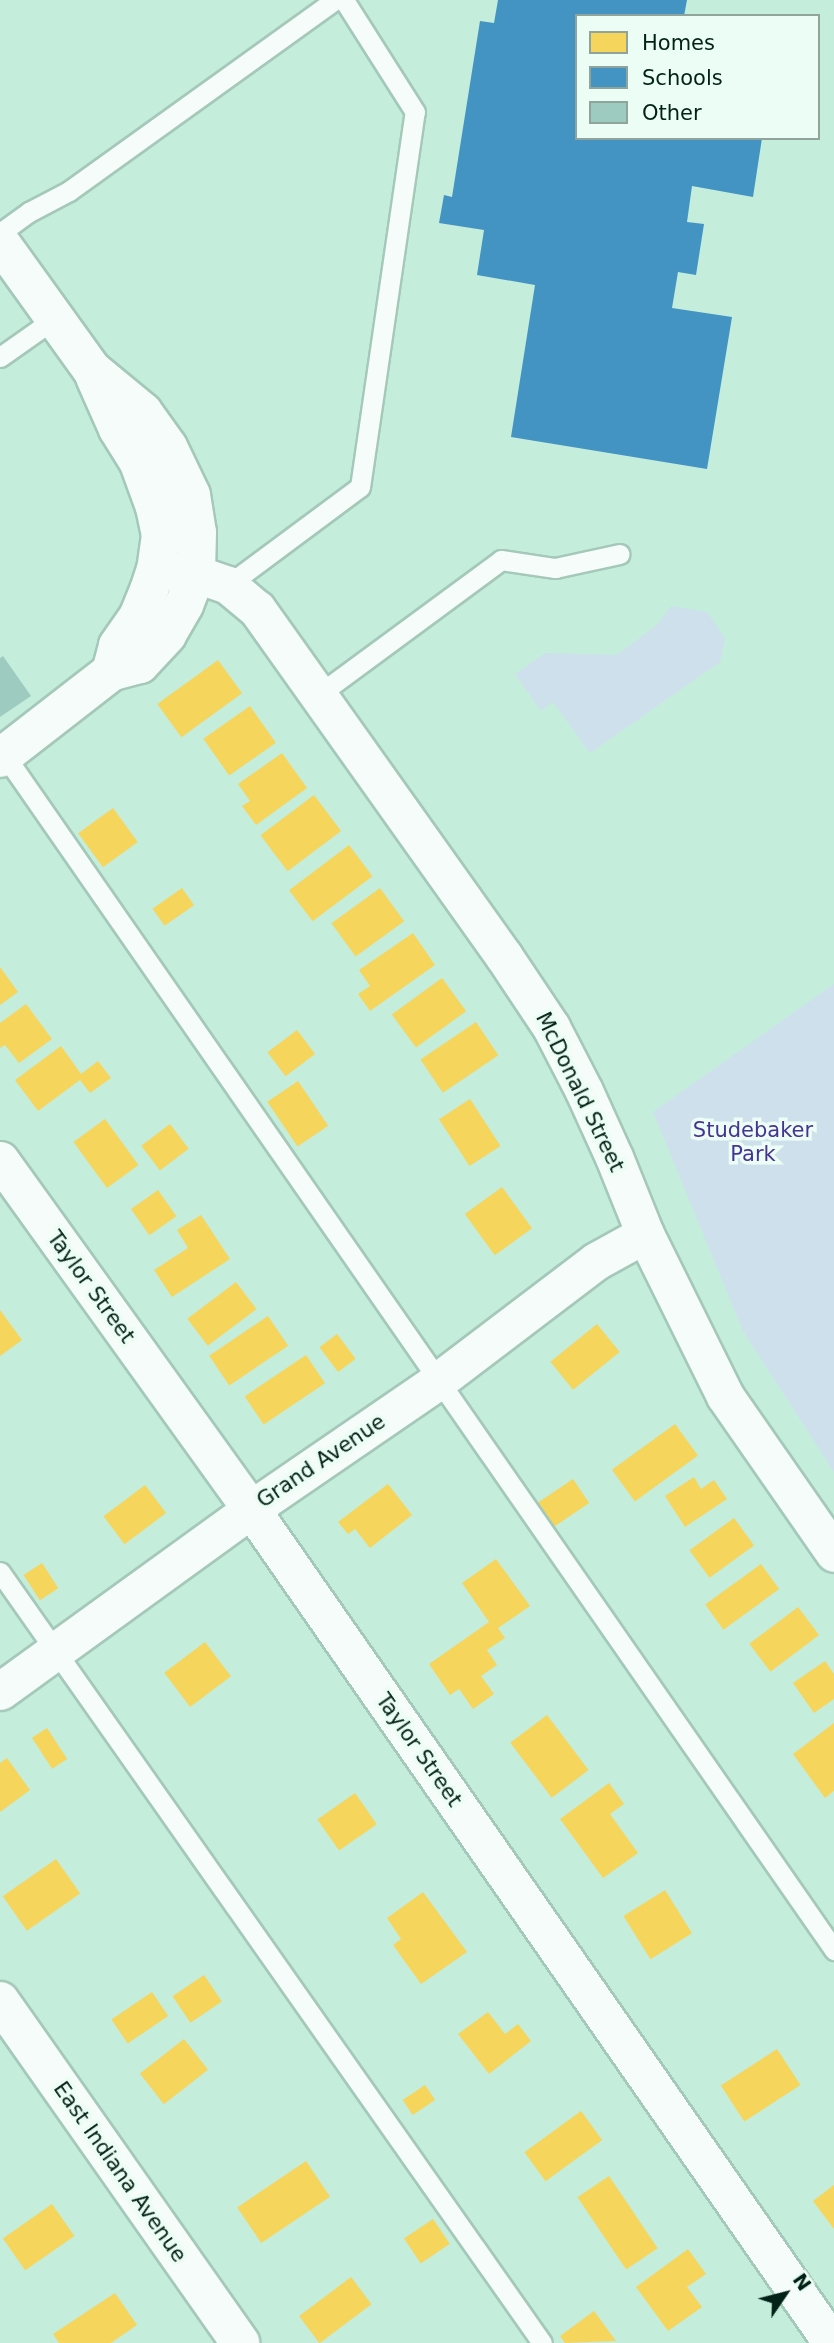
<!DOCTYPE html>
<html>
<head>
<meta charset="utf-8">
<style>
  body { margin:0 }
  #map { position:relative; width:834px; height:2343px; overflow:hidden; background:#c4eddb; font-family:"DejaVu Sans",sans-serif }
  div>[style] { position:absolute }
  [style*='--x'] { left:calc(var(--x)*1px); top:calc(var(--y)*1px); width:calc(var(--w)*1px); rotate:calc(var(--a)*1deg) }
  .green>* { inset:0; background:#cee0ec }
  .homes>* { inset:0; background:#f6d55c; transform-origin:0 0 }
  .schools>* { inset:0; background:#4393c3 }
  .building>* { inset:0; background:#9ecbc0 }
  .roads { filter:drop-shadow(2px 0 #a4c8b9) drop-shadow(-2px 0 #a4c8b9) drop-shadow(0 2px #a4c8b9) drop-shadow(0 -2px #a4c8b9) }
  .service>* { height:19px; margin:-9.5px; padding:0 9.5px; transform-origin:9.5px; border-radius:9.5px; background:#f6fcfa }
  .minor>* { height:37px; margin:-18.5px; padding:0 18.5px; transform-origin:18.5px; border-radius:18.5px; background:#f6fcfa }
  .tertiary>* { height:38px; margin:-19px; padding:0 19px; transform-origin:19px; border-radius:19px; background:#f6fcfa }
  span { translate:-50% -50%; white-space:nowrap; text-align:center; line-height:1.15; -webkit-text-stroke:7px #ecfdf5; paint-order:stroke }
  .street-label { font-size:21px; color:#032217 }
  .park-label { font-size:21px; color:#463494 }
  .legend { position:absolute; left:575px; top:14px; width:245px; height:126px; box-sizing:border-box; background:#ecfdf5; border:2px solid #8fa59c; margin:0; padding:9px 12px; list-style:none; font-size:21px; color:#032217 }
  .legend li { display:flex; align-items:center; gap:14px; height:35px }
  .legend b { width:35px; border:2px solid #8fa59c }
  .north { position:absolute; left:750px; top:2259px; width:70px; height:70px; -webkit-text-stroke:5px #ecfdf5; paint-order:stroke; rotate:55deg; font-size:19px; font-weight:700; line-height:28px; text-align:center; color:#032217 }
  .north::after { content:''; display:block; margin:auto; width:24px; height:32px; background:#032217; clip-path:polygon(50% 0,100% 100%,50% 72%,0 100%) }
</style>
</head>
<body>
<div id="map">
  <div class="green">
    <div style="clip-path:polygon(671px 606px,707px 612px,725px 638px,720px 662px,590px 753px,553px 702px,541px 711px,515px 674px,545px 653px,617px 655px,658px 624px)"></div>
    <div style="clip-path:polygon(834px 984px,834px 1472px,743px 1331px,653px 1112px)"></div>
  </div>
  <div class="homes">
    <div style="left:218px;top:660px;width:41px;height:75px;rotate:54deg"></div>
    <div style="left:250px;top:706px;width:45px;height:57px;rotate:55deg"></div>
    <div style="clip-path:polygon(282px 753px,307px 788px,256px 825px,242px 806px,250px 801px,238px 784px)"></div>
    <div style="left:314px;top:795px;width:45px;height:67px;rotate:53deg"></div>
    <div style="left:113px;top:808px;width:42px;height:43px;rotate:54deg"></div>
    <div style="left:349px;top:845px;width:39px;height:75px;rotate:53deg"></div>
    <div style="left:182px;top:888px;width:21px;height:36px;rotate:55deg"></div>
    <div style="left:380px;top:888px;width:41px;height:60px;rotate:54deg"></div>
    <div style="clip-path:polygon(413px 933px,435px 965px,370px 1011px,358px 994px,370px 986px,359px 970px)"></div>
    <div style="clip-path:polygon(0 967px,18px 992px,0 1005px)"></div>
    <div style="left:442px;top:978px;width:41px;height:62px;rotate:54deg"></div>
    <div style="clip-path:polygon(26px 1004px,52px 1039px,19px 1063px,5px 1045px,0 1048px,0 1023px)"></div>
    <div style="left:476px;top:1022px;width:40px;height:67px;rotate:56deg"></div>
    <div style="left:297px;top:1030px;width:30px;height:37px;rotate:53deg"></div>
    <div style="clip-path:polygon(61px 1046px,81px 1074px,98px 1061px,111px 1078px,90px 1093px,80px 1080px,38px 1111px,15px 1080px)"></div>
    <div style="left:298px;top:1081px;width:54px;height:37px;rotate:56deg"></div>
    <div style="left:470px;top:1099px;width:56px;height:37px;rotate:57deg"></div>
    <div style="left:105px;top:1119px;width:57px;height:39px;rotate:54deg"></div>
    <div style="left:170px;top:1124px;width:31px;height:36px;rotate:53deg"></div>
    <div style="left:502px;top:1187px;width:51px;height:46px;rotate:54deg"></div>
    <div style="left:158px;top:1190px;width:32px;height:33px;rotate:55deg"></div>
    <div style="clip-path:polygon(201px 1215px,230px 1259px,172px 1297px,154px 1270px,188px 1248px,177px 1230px)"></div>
    <div style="left:236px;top:1282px;width:34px;height:61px;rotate:53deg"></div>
    <div style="clip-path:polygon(0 1310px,22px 1340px,0 1356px)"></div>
    <div style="left:268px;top:1316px;width:36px;height:71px;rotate:56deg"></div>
    <div style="left:597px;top:1324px;width:36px;height:60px;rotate:51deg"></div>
    <div style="left:337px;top:1334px;width:31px;height:22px;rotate:53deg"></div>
    <div style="left:306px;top:1355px;width:34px;height:74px;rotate:56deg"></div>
    <div style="left:675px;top:1424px;width:39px;height:78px;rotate:54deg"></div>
    <div style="clip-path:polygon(694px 1477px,701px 1489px,714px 1480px,727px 1499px,685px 1527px,665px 1496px)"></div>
    <div style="left:573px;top:1479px;width:29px;height:43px;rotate:56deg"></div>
    <div style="clip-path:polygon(388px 1484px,412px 1515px,370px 1548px,355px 1529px,348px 1534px,338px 1522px)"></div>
    <div style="left:145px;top:1485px;width:35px;height:52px;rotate:53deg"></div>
    <div style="left:734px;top:1518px;width:34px;height:55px;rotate:54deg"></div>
    <div style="clip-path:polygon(496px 1559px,530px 1606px,498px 1628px,505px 1638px,487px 1650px,497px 1665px,481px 1676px,494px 1694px,473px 1709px,459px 1689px,450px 1695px,429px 1664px,489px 1622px,462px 1583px)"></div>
    <div style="left:42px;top:1563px;width:30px;height:22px;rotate:57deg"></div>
    <div style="left:761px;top:1564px;width:31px;height:69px;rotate:54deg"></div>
    <div style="left:798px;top:1607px;width:35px;height:61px;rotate:53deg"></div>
    <div style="left:205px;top:1642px;width:43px;height:51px;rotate:53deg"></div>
    <div style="clip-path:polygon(825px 1661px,834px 1674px,834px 1699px,814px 1713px,793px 1683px)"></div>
    <div style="left:547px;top:1715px;width:69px;height:46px;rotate:53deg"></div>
    <div style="clip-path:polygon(834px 1723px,834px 1791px,825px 1798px,793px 1754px)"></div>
    <div style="left:47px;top:1728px;width:37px;height:18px;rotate:57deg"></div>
    <div style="clip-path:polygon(7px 1758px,30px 1790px,0 1812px,0 1763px)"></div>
    <div style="clip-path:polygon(609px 1783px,624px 1804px,610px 1814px,638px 1853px,603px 1878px,560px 1819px)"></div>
    <div style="left:355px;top:1793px;width:38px;height:46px;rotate:55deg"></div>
    <div style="left:56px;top:1859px;width:42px;height:65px;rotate:55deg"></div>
    <div style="left:665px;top:1890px;width:51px;height:49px;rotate:58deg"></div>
    <div style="clip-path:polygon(423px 1892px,467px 1952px,421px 1984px,393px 1945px,401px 1939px,387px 1918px)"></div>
    <div style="left:204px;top:1975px;width:32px;height:38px;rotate:56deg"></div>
    <div style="left:152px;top:1992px;width:29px;height:49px;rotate:56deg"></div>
    <div style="clip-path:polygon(488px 2012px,505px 2034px,518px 2024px,531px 2041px,489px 2074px,458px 2034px)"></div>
    <div style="left:184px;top:2039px;width:39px;height:56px;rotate:52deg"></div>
    <div style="left:777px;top:2049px;width:43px;height:67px;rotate:57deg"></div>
    <div style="left:425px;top:2085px;width:18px;height:27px;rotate:56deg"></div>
    <div style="left:581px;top:2111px;width:36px;height:70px;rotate:54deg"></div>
    <div style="left:306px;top:2161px;width:43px;height:83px;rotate:56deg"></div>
    <div style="left:609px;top:2176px;width:87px;height:38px;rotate:56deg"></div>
    <div style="clip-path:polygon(834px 2185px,834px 2229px,813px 2201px)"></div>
    <div style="left:52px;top:2204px;width:39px;height:60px;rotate:55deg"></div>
    <div style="left:433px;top:2219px;width:30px;height:35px;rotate:56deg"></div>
    <div style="clip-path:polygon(688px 2249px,706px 2274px,687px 2287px,702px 2307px,668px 2331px,636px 2287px)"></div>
    <div style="left:351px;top:2277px;width:34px;height:65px;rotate:53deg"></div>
    <div style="clip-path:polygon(115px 2293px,137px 2325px,111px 2343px,59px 2343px,53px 2334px)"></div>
    <div style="clip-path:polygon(594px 2311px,616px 2341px,565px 2343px,560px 2336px)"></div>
  </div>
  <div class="schools">
    <div style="clip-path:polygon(498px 0,687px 0,684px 16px,577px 16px,577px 138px,762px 138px,753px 197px,692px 186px,687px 222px,704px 224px,696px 275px,678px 272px,672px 308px,732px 317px,707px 469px,511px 437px,535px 285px,477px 275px,484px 230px,439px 223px,444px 195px,452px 197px,480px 21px,494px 23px)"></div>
  </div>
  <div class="building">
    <div style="clip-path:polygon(3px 656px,31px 696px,0 717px,0 658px)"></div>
  </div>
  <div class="roads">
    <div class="service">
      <div style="--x:0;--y:233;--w:36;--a:-36"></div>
      <div style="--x:29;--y:212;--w:45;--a:-27.7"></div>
      <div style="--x:69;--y:191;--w:327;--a:-35.7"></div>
      <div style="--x:0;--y:357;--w:66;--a:-35.1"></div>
      <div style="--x:228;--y:585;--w:164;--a:-36.6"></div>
      <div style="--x:360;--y:487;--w:379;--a:-81.7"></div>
      <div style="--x:415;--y:112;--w:133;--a:-122.4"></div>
      <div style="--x:318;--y:695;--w:227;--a:-36.4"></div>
      <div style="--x:501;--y:560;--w:55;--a:8.4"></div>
      <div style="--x:555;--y:568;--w:66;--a:-12.2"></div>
      <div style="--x:1;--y:750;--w:1461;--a:55.23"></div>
      <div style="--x:0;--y:1572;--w:942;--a:54.89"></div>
    </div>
    <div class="minor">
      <div style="--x:164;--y:570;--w:32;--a:7"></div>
      <div style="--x:196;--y:574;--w:34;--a:19"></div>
      <div style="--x:228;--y:585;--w:38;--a:40"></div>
      <div style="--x:257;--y:609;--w:425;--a:54.6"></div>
      <div style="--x:503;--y:955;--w:87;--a:56.3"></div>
      <div style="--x:551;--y:1027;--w:72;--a:62.7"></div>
      <div style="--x:584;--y:1091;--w:72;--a:65.6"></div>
      <div style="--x:614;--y:1157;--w:83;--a:68.1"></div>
      <div style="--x:645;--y:1234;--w:181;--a:63.7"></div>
      <div style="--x:725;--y:1396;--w:191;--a:55.2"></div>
      <div style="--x:0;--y:1160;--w:430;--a:54.3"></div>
      <div style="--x:251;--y:1509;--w:1016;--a:55.14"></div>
      <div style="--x:0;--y:1691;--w:310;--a:-35.9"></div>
      <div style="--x:251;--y:1509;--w:227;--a:-34.4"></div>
      <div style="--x:438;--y:1381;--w:198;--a:-37.2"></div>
      <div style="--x:596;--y:1261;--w:56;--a:-28.9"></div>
    </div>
    <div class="tertiary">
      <div style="--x:0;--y:242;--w:158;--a:54.3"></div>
      <div style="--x:92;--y:370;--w:66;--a:39.5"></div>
      <div style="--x:143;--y:412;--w:43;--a:54.5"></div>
      <div style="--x:168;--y:447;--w:53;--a:64.4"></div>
      <div style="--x:191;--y:495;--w:37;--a:81"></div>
      <div style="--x:197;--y:532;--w:42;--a:91.4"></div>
      <div style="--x:196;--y:574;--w:33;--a:111"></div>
      <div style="--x:184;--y:605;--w:34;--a:120"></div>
      <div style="--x:167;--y:635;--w:40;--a:133"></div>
      <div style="--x:140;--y:664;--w:30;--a:165"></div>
      <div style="--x:111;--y:672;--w:140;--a:142.2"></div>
      <div style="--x:95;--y:377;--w:57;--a:66.1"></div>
      <div style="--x:118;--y:429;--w:40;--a:58"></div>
      <div style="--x:139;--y:463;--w:47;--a:70"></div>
      <div style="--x:155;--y:507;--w:29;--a:78"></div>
      <div style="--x:161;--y:535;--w:34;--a:98"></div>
      <div style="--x:156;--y:569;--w:22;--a:108"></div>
      <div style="--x:149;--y:590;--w:29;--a:112"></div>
      <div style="--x:138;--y:617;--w:35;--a:125"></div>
      <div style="--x:118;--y:646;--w:27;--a:105"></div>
      <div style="--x:0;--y:2001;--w:418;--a:54.9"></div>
    </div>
  </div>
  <div class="street-label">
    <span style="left:580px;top:1092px;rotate:64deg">McDonald Street</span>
    <span style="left:91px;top:1287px;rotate:54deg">Taylor Street</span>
    <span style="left:321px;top:1461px;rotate:-34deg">Grand Avenue</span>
    <span style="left:419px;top:1750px;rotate:55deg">Taylor Street</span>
    <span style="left:120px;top:2172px;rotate:55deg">East Indiana Avenue</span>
  </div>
  <div class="park-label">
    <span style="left:753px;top:1142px">Studebaker<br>Park</span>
  </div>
  <ul class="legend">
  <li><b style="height:19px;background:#f6d55c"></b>Homes</li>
  <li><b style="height:19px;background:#4393c3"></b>Schools</li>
  <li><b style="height:19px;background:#9ecbc0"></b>Other</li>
  </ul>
  <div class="north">N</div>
</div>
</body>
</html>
